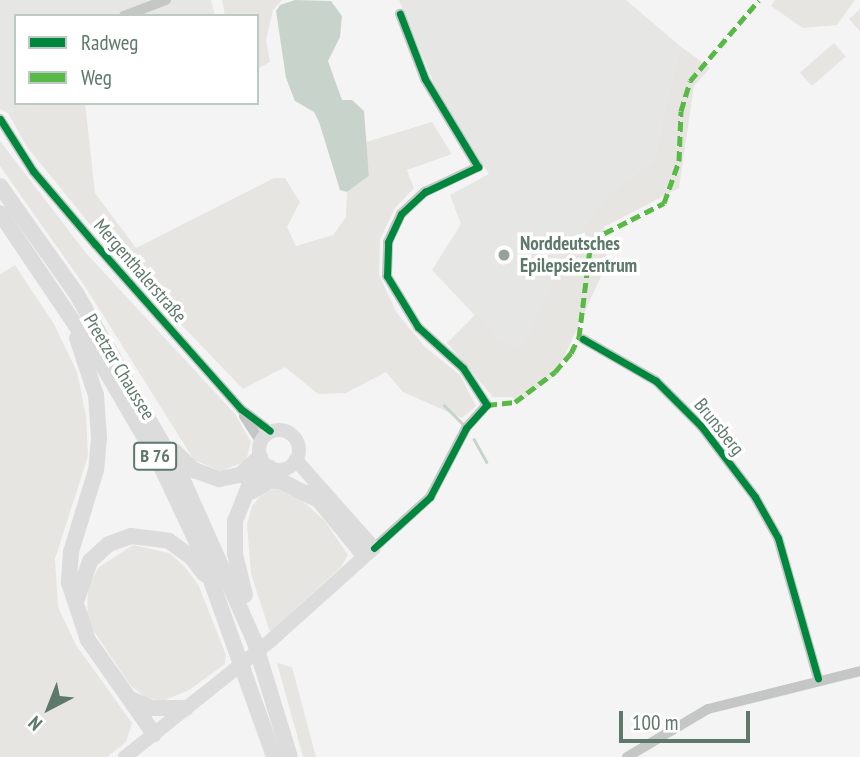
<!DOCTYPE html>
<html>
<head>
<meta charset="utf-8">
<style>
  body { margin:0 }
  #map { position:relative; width:860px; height:757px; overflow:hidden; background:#f5f4f4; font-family:"PT Sans Narrow",sans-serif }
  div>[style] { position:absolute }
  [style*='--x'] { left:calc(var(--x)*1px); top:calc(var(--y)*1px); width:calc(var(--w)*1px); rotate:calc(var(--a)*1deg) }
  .built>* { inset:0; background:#e6e6e5 }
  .green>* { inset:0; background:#e7e5e1; transform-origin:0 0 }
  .water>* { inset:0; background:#c8d4cb }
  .stream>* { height:2.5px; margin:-1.25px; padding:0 1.25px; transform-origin:1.25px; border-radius:1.25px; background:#c8d4cb }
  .minor>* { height:10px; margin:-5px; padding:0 5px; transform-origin:5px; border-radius:5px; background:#c4c7c5 }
  .secondary>* { height:14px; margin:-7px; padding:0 7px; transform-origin:7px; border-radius:7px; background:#dbdcdb }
  .secondary>.ring { margin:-7px; padding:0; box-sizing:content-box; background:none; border:14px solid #dbdcdb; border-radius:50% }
  .trunk>* { height:16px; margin:-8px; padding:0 8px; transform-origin:8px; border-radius:8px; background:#dbdcdb }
  .quiet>* { height:5px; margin-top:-2.5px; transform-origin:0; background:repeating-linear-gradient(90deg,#58b947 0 10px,transparent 0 15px) }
  .cycleway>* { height:7px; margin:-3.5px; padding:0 3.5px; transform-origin:3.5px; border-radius:3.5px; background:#00873e }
  .dots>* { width:19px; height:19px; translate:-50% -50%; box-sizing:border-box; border:4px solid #fff; border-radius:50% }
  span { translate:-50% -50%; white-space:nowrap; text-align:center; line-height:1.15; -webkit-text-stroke:7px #fff; paint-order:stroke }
  .shield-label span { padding:2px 5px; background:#fff; border:2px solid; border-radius:5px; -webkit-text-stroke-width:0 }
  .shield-label { font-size:18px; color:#5e786b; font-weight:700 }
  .poi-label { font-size:19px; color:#5e786b; font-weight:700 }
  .left { translate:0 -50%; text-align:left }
  .street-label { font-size:19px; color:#5e786b }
  .legend { position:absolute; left:14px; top:14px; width:245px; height:91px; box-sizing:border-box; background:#fff; border:2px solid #bfc9c4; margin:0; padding:9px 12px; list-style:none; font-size:21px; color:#5e786b }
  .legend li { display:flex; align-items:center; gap:14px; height:35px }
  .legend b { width:35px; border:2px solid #bfc9c4 }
  .north { position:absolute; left:14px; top:673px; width:70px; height:70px; -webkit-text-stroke:5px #fff; paint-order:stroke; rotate:222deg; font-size:19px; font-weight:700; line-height:28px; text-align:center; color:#5e786b }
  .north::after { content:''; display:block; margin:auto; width:24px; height:32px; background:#5e786b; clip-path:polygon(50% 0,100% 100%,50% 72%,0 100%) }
  .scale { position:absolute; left:619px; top:711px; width:131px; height:32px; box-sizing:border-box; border:4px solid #5e786b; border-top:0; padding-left:9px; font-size:21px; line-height:24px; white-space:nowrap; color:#5e786b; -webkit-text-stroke:5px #fff; paint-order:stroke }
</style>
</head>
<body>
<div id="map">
  <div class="built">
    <div style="clip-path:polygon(0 0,211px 0,215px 16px,16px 16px,16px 103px,40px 103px,8px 113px,0 109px)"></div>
    <div style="clip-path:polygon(399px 0,626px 0,680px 46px,653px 161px,606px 196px,574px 239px,521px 350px,497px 339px,432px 270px,461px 224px,450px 195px,489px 174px,442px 103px)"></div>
  </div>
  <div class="green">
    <div style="clip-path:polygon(222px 0,282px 0,273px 10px,266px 40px,270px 62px,257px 69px,257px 16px,225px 16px)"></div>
    <div style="clip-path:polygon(775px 0,855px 0,837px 25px,803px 28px,771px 6px)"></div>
    <div style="clip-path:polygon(860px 9px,860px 31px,849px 19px)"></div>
    <div style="left:834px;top:43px;width:18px;height:45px;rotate:49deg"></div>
    <div style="clip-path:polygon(680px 46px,710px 68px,694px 86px,679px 188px,604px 227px,607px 263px,556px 375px,519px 403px,512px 397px,493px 397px,447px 343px,477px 313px,497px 339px,521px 349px,574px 239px,606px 196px,653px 161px)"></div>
    <div style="clip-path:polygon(40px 103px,85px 103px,95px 193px,136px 248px,274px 178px,285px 178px,300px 202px,287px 227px,296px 246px,333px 235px,346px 217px,347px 192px,369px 176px,366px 142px,432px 122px,452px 154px,407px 170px,414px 188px,395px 208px,380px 239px,379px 275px,397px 313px,425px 347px,460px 375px,476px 406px,462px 418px,403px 392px,386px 372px,346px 393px,318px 394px,285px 367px,243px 389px,120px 261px,27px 147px,8px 113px)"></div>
    <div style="clip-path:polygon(0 141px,86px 253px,235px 414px,251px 442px,246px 461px,221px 471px,194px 460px,86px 288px,0 166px)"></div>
    <div style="clip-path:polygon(15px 265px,54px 324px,77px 372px,86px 415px,88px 456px,55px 559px,58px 607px,76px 645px,132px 723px,126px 742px,107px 757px,0 757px,0 274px)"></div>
    <div style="clip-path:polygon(287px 487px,324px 520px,348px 555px,341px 567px,270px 632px,251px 574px,247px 524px,252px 506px,265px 491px)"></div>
    <div style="clip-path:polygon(133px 545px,169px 553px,184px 566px,198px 584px,226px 655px,225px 664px,189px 690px,163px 701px,146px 698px,130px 685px,87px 621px,88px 587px,99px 567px)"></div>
    <div style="clip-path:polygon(277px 663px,292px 667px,316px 757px,303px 757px)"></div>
  </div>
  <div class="water">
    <div style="clip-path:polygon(295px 0,331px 1px,342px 16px,340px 37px,328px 61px,342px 100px,352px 100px,364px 111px,369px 176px,347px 192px,340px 190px,319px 122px,314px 112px,295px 101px,286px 78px,276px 11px,280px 5px)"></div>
  </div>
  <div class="stream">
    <div style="--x:444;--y:405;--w:27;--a:45"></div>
    <div style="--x:474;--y:439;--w:26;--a:61"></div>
  </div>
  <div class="minor">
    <div style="--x:124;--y:16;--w:45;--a:-20.9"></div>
    <div style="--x:0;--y:119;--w:62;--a:57.6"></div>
    <div style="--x:33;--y:171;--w:96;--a:49.7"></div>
    <div style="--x:95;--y:244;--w:220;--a:48.5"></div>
    <div style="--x:241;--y:409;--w:36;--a:37"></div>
    <div style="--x:583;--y:339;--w:84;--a:29.9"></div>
    <div style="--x:656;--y:381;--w:64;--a:45"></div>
    <div style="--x:701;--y:426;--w:89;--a:52.7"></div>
    <div style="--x:755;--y:497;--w:47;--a:60.7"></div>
    <div style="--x:778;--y:538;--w:146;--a:74.1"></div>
    <div style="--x:244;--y:416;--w:31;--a:57"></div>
    <div style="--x:374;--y:548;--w:76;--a:-42.3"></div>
    <div style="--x:430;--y:497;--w:78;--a:-62.4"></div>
    <div style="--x:466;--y:428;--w:31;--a:-48"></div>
    <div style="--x:487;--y:405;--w:44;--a:-123"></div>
    <div style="--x:463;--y:368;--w:61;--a:-137.7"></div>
    <div style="--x:418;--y:327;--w:60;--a:-121.3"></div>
    <div style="--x:387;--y:276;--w:34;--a:-88"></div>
    <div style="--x:388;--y:242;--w:31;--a:-65"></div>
    <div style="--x:401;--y:214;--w:33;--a:-43"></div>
    <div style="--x:425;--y:192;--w:59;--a:-25.3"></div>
    <div style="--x:478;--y:167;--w:103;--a:-121.1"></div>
    <div style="--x:425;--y:79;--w:70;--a:-111"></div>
    <div style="--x:627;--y:757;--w:94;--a:-30.7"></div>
    <div style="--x:708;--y:709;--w:157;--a:-14"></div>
  </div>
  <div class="secondary">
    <div class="ring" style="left:259px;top:430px;width:26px;height:26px"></div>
    <div style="--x:310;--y:491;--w:85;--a:50.7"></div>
    <div style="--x:125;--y:757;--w:183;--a:-38.6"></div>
    <div style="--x:268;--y:643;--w:142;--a:-41.9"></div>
    <div style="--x:374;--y:548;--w:118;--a:-131.6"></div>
  </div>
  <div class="trunk">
    <div style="--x:0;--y:186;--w:131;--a:54.6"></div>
    <div style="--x:76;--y:293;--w:211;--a:60.2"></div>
    <div style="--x:181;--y:476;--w:180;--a:66"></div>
    <div style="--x:254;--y:640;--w:122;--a:72.9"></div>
    <div style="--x:0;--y:213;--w:179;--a:56"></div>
    <div style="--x:100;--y:361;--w:117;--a:59.7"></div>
    <div style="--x:159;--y:462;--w:94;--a:64.8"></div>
    <div style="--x:199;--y:547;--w:223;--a:70.3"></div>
    <div style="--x:77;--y:338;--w:60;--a:71.6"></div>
    <div style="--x:96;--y:395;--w:43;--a:86"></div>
    <div style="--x:99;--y:438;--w:32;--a:95"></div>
    <div style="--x:96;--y:470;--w:86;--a:107"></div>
    <div style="--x:71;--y:552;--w:31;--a:94"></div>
    <div style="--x:69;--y:583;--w:60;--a:71.6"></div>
    <div style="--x:88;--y:640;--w:115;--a:54.9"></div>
    <div style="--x:174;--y:451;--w:28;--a:44"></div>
    <div style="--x:194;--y:470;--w:27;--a:20"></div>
    <div style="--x:219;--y:479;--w:21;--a:-11"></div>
    <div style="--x:240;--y:475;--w:27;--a:-42"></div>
    <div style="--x:253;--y:491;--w:19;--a:-32"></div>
    <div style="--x:269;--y:481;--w:12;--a:0"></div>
    <div style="--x:281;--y:481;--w:37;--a:27"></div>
    <div style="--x:245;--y:595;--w:42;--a:-103.7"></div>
    <div style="--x:235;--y:554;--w:33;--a:-90"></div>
    <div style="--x:235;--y:521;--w:38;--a:-68"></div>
    <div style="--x:249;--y:486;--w:28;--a:-41"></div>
    <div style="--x:76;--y:602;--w:43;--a:-71.1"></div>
    <div style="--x:90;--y:561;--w:25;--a:-42"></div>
    <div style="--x:109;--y:544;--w:23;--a:-20"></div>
    <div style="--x:131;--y:536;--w:38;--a:7"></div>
    <div style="--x:169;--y:541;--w:29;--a:36"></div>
    <div style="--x:192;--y:558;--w:20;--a:53"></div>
    <div style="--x:133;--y:700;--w:20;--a:24"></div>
    <div style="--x:151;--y:708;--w:35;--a:0"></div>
  </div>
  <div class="quiet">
    <div style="--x:487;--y:405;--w:28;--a:-6"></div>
    <div style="--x:515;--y:402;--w:50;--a:-36.9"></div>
    <div style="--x:555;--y:372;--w:25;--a:-50"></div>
    <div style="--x:571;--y:353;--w:18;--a:-63"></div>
    <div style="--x:579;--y:337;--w:98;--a:-82.9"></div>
    <div style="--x:591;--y:240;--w:82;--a:-26.9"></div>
    <div style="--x:664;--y:203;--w:45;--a:-70.3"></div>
    <div style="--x:679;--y:161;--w:50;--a:-87.7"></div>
    <div style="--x:681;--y:111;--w:31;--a:-73"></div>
    <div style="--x:690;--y:81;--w:106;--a:-49.6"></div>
  </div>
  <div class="cycleway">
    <div style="--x:0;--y:119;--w:62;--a:57.6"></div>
    <div style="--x:33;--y:171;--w:96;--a:49.7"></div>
    <div style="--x:95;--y:244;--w:220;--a:48.5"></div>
    <div style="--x:241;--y:409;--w:36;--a:37"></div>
    <div style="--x:583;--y:339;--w:84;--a:29.9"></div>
    <div style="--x:656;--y:381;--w:64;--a:45"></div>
    <div style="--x:701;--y:426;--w:89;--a:52.7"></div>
    <div style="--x:755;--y:497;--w:47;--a:60.7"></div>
    <div style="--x:778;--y:538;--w:146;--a:74.1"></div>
    <div style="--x:374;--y:548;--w:76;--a:-42.3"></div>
    <div style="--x:430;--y:497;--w:78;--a:-62.4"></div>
    <div style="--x:466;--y:428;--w:31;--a:-48"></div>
    <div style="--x:487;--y:405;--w:44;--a:-123"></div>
    <div style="--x:463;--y:368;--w:61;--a:-137.7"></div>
    <div style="--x:418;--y:327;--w:60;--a:-121.3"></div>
    <div style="--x:387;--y:276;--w:34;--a:-88"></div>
    <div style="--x:388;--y:242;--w:31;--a:-65"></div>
    <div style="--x:401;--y:214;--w:33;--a:-43"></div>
    <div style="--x:425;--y:192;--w:59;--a:-25.3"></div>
    <div style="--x:478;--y:167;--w:103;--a:-121.1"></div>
    <div style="--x:425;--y:79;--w:70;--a:-111"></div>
  </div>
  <div class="dots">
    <div style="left:504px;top:255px;background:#93a39b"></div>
  </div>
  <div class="shield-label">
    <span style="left:155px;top:456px">B 76</span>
  </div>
  <div class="poi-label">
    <span class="left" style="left:520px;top:255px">Norddeutsches<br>Epilepsiezentrum</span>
  </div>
  <div class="street-label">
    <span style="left:140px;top:271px;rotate:49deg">Mergenthalerstraße</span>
    <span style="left:119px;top:367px;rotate:59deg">Preetzer Chaussee</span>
    <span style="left:719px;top:427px;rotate:51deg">Brunsberg</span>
  </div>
  <ul class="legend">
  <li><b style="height:9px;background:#00873e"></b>Radweg</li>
  <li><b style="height:9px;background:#58b947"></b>Weg</li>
  </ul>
  <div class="north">N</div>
  <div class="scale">100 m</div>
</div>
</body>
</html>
